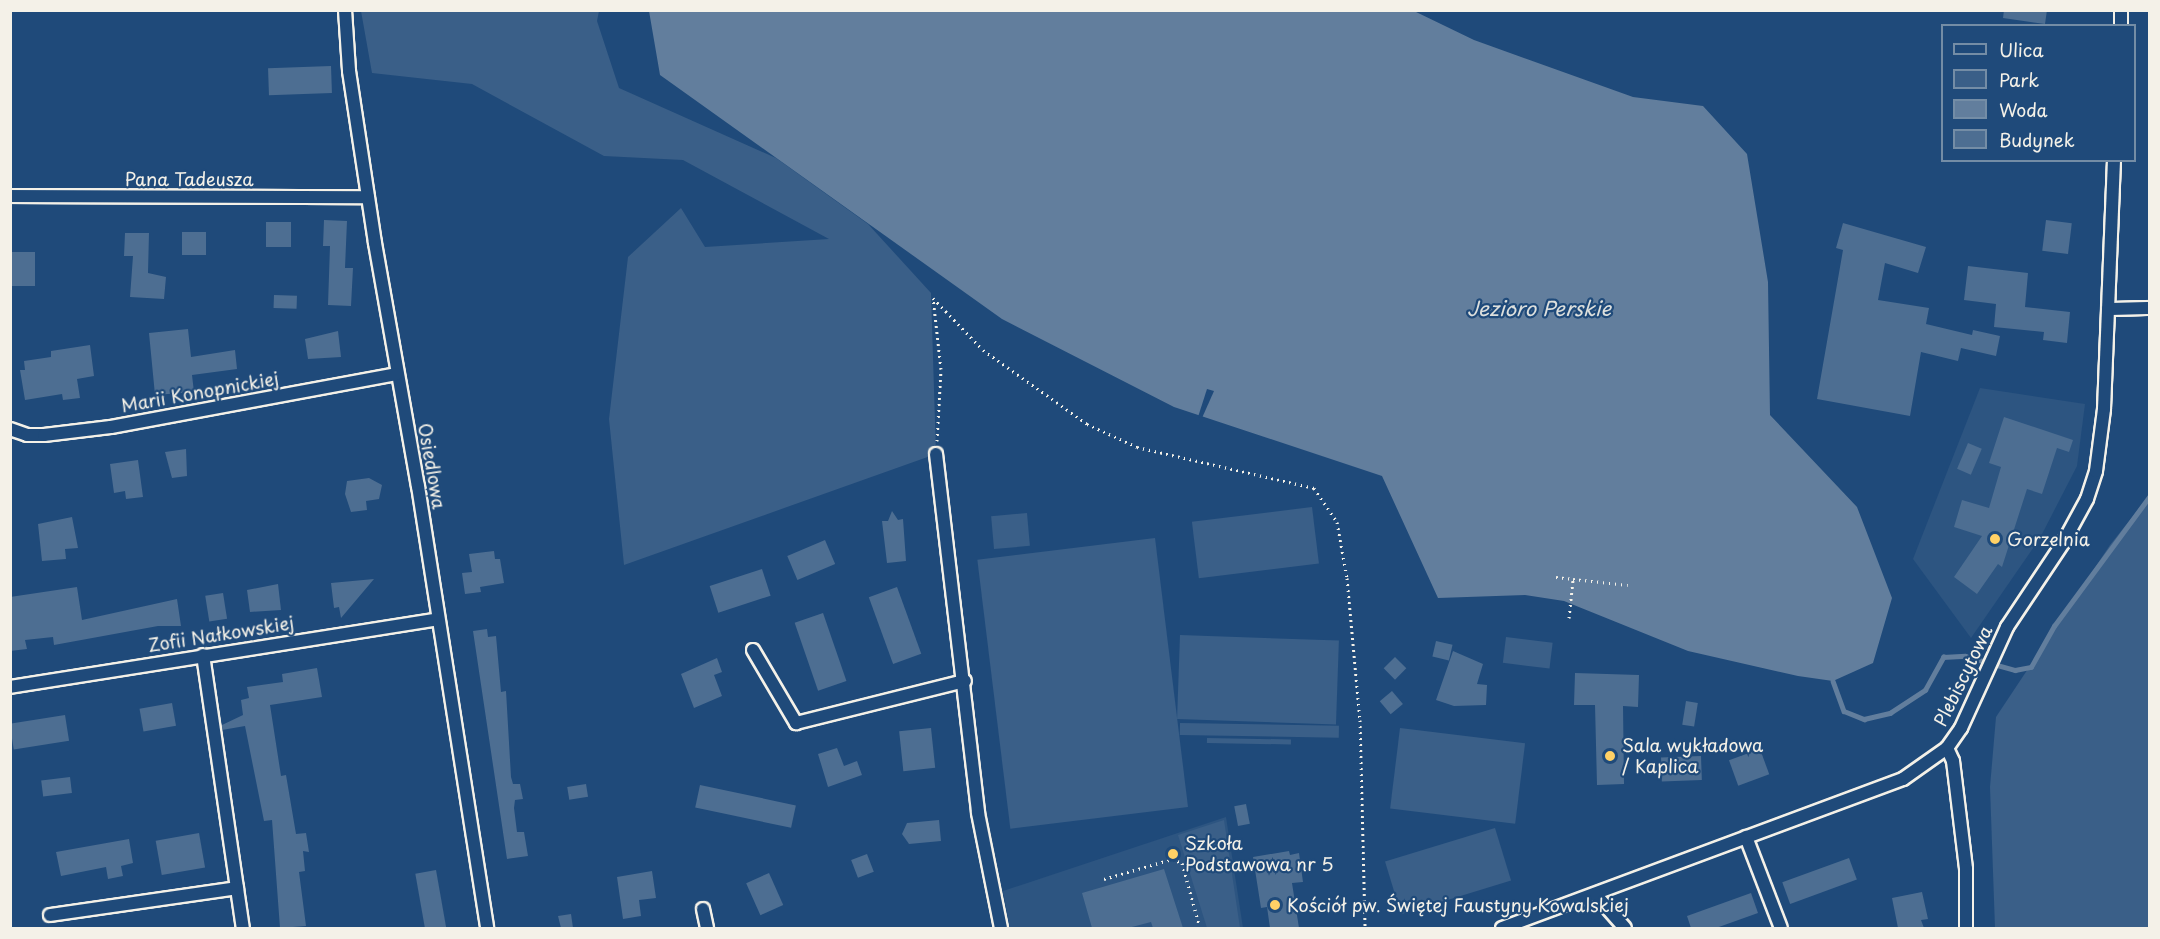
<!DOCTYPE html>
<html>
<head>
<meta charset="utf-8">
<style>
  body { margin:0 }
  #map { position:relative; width:2160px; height:939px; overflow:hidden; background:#1f4a7a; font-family:"Playpen Sans",sans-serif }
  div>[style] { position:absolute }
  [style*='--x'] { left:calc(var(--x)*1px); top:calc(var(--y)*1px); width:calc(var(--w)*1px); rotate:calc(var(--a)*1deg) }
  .built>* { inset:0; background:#2d5581 }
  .green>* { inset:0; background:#3a5f88; transform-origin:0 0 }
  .water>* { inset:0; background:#627e9d }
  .pier>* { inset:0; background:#1f4a7a }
  .stream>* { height:4.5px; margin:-2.25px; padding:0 2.25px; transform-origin:2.25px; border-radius:2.25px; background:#627e9d }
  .building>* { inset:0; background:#4d6e92; transform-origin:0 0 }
  .path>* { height:3px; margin-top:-1.5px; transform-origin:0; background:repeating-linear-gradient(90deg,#f4f1e8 0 1.5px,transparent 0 6px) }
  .roads { filter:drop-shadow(2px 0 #f4f1e8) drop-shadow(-2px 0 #f4f1e8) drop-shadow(0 2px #f4f1e8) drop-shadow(0 -2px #f4f1e8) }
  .street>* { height:12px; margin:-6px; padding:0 6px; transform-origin:6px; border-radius:6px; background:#1f4a7a }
  .dots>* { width:16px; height:16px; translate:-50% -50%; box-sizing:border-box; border:3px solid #1f4a7a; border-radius:50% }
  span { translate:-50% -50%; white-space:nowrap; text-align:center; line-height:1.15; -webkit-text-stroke:4.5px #1f4a7a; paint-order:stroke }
  .street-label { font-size:18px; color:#f4f1e8 }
  .poi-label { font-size:18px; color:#f4f1e8 }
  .left { translate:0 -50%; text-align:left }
  .water-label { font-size:20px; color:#dee0dd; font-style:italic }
  .frame { position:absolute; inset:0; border:12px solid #f4f1e8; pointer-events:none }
  .legend { position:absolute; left:1941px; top:24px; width:195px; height:138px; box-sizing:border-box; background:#1f4a7a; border:2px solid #748da6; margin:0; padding:8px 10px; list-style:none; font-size:18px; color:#f4f1e8 }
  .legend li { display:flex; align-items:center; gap:12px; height:30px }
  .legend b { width:30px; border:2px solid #748da6 }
</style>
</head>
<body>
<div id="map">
  <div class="built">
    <div style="clip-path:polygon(1980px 388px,2085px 404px,2077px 466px,2040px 538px,1971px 638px,1913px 559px)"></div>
    <div style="clip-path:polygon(1226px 817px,1243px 928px,1010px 928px,1003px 891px)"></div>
  </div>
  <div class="green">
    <div style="clip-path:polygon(361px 11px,599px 11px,597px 21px,619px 88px,776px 158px,868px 224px,931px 293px,936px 454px,624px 565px,609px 419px,628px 257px,681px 208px,705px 247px,829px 239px,683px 160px,604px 156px,472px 84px,372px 73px)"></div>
    <div style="clip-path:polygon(2149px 496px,2149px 928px,1995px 928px,1990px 787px,1996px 717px,2110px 545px)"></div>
    <div style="left:1312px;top:507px;width:57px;height:121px;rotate:83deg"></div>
    <div style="left:1027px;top:513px;width:33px;height:36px;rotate:85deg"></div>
    <div style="left:1155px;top:538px;width:271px;height:179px;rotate:83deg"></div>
    <div style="left:1180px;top:635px;width:159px;height:84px;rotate:2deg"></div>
    <div style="left:1506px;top:637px;width:47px;height:26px;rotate:7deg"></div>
    <div style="left:1180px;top:723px;width:159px;height:12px;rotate:1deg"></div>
    <div style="left:1400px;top:728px;width:126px;height:81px;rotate:7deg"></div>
    <div style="left:1207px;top:738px;width:84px;height:5px;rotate:1deg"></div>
    <div style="clip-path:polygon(1224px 820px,1240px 928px,1207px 928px,1178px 835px)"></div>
    <div style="left:1495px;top:828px;width:55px;height:115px;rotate:73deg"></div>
  </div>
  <div class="water">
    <div style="clip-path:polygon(649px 11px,1414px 11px,1474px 40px,1633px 97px,1703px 106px,1747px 154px,1768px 282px,1770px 415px,1857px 507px,1892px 598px,1873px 663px,1833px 681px,1798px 676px,1688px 651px,1564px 601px,1525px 595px,1438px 598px,1382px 476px,1174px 407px,1002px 319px,660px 75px)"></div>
  </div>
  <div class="pier">
    <div style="clip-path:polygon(1207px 389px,1214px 391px,1202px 418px,1198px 417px)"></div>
  </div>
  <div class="stream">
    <div style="--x:1833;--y:681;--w:32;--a:70"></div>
    <div style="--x:1844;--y:711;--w:22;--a:22"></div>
    <div style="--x:1864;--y:719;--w:27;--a:-13"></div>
    <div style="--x:1890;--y:713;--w:42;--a:-33.3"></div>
    <div style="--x:1925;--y:690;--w:38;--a:-61"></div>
    <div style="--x:1943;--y:657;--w:22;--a:-3"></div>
    <div style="--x:1965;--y:656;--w:52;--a:15.6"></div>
    <div style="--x:2015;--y:670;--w:16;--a:-11"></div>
    <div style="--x:2031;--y:667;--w:47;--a:-60.7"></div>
    <div style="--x:2054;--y:626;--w:162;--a:-53.6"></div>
  </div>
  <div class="building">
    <div style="clip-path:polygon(2004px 10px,2047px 10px,2045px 24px,2003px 18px)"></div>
    <div style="left:331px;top:66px;width:27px;height:63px;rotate:88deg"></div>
    <div style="clip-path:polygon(324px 220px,347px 221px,345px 268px,353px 268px,351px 306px,328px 305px,330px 246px,323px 246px)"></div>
    <div style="left:2046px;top:220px;width:26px;height:31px;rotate:7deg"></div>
    <div style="left:266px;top:222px;width:25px;height:25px"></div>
    <div style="clip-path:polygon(1843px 223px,1926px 247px,1918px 273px,1885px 263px,1878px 300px,1929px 308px,1926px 324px,1972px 335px,1973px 330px,2000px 336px,1996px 356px,1961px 348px,1958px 361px,1921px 352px,1910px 416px,1817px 399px,1843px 250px,1836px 248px)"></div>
    <div style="left:182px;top:232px;width:24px;height:23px"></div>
    <div style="clip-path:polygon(125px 233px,149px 233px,148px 273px,166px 277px,164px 299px,130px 297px,133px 256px,124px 256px)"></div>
    <div style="left:11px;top:252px;width:24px;height:34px"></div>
    <div style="clip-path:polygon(1968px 266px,2028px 273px,2025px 307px,2070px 312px,2067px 343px,2043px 340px,2044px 332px,1994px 327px,1996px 304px,1964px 300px)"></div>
    <div style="left:274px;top:295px;width:23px;height:13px;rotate:2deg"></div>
    <div style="clip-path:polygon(188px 329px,191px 357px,235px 350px,237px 369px,192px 375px,194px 392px,155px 395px,149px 333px)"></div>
    <div style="clip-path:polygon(338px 331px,341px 357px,308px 359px,305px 339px)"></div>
    <div style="clip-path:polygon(90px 345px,94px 376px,77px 379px,80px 398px,63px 400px,62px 394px,25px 400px,20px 370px,25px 370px,24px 361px,51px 357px,51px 351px)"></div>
    <div style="clip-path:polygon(2004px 417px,2073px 440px,2069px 452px,2057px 448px,2042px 494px,2027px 489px,2002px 567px,1998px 564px,1977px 594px,1954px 577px,1982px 536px,1954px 527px,1962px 500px,1989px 508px,2001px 467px,1989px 463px)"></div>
    <div style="left:1968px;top:443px;width:15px;height:28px;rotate:23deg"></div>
    <div style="clip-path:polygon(186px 449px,187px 476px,172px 478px,165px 452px)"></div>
    <div style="clip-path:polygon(138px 460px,143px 497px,126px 499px,125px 491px,114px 493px,110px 464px)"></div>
    <div style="clip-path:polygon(369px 478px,382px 485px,379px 499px,366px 501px,367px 510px,351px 512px,345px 494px,347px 481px)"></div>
    <div style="clip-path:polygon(892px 511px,898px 520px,903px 519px,906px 561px,887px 563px,882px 521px,888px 521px)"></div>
    <div style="clip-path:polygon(72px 517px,78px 548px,65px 549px,66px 559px,42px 561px,38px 524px)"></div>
    <div style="left:825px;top:540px;width:26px;height:41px;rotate:67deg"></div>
    <div style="clip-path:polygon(494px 551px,495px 559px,500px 559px,504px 583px,480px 587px,481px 592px,465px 594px,462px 573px,472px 572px,469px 554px)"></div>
    <div style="left:762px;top:569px;width:28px;height:55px;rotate:72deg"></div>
    <div style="clip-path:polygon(374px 579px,341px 618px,339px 607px,334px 608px,331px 583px)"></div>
    <div style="clip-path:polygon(278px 584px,281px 610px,250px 612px,247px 590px)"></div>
    <div style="clip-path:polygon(77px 587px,82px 620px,177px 599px,181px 626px,158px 626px,54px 645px,53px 637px,25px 640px,27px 649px,10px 651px,10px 597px)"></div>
    <div style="left:897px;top:587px;width:71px;height:30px;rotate:70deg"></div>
    <div style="left:223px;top:593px;width:26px;height:18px;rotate:81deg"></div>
    <div style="left:823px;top:613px;width:72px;height:30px;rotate:71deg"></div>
    <div style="clip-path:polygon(487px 629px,488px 637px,496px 636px,501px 692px,506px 691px,511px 777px,513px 784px,520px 784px,523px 799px,515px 800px,514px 808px,517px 832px,524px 832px,528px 856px,507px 859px,473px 631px)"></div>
    <div style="left:1436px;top:641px;width:17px;height:16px;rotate:13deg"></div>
    <div style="clip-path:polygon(1453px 651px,1483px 664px,1477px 684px,1487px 685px,1486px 705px,1454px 706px,1436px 700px)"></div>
    <div style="left:1395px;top:657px;width:16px;height:16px;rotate:45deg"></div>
    <div style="clip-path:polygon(717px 658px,722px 672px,714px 675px,722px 696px,694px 708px,681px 674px)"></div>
    <div style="clip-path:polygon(317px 668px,322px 697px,270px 705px,281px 776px,286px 775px,296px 834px,306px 833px,309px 852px,303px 851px,305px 871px,299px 872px,306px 926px,280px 928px,272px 820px,264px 821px,245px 726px,222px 730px,222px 725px,243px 715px,241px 700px,249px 698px,247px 687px,283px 682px,282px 674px)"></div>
    <div style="clip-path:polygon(1575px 673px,1639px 675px,1638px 707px,1623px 706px,1624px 784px,1597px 785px,1595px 705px,1574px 705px)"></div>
    <div style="left:1392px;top:691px;width:17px;height:16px;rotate:50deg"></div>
    <div style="left:1686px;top:701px;width:12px;height:24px;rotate:9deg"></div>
    <div style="left:172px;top:703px;width:23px;height:33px;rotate:80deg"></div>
    <div style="left:65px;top:715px;width:26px;height:56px;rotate:81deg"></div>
    <div style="left:931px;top:728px;width:40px;height:32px;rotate:84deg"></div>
    <div style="clip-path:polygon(837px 748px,844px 766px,857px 761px,862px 775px,828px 787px,818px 754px)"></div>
    <div style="left:1760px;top:749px;width:27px;height:33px;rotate:70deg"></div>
    <div style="left:1701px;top:756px;width:24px;height:40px;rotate:88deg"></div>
    <div style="left:70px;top:777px;width:16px;height:29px;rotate:83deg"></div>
    <div style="left:586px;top:784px;width:13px;height:19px;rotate:81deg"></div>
    <div style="left:700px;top:785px;width:98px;height:23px;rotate:12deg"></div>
    <div style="left:1246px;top:804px;width:20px;height:12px;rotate:79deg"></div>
    <div style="clip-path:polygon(939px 820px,941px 841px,909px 844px,902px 834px,907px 823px)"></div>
    <div style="left:199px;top:833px;width:35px;height:44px;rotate:80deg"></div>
    <div style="clip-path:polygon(129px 839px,133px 863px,121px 866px,123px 876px,108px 879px,106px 867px,61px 876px,56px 852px)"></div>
    <div style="clip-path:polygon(1289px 851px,1290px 855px,1299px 853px,1303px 882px,1292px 883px,1299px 928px,1270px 928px,1267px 907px,1261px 908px,1253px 857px)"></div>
    <div style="left:867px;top:854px;width:19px;height:17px;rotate:69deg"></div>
    <div style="left:1849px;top:858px;width:23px;height:71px;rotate:70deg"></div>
    <div style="clip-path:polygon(1164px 869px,1183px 928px,1153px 928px,1151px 922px,1128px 928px,1092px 928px,1082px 893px)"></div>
    <div style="left:436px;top:870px;width:59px;height:21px;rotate:80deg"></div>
    <div style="clip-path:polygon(652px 871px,656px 898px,639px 900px,641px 916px,623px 919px,617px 877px)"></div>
    <div style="left:769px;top:873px;width:35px;height:25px;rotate:66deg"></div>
    <div style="clip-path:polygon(1922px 892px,1928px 919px,1921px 920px,1924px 928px,1898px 928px,1892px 898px)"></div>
    <div style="clip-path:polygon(1751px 893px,1758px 913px,1716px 928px,1691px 928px,1687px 916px)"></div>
    <div style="clip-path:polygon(571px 914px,573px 928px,561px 928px,558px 916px)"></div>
  </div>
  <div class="path">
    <div style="--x:937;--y:441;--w:72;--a:-86.8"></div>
    <div style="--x:941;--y:369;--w:71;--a:-96.4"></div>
    <div style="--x:933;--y:298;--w:72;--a:46.1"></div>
    <div style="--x:983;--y:350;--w:128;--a:35.4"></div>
    <div style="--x:1087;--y:424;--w:55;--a:24.7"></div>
    <div style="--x:1137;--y:447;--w:182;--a:13"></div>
    <div style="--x:1314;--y:488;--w:41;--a:55.9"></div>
    <div style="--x:1337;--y:522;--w:57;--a:79.9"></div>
    <div style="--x:1347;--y:578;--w:143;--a:84.8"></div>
    <div style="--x:1360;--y:720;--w:208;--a:88.6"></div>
    <div style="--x:1556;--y:577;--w:17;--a:7"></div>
    <div style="--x:1569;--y:618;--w:39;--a:-84"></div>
    <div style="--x:1573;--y:579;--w:55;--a:6.2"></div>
    <div style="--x:1104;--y:879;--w:71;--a:-16.4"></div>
    <div style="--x:1172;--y:859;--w:11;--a:22"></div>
    <div style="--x:1182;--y:863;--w:67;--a:74.5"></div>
  </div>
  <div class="roads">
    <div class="street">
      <div style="--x:345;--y:10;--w:61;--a:86.2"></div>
      <div style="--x:349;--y:71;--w:174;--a:81.4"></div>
      <div style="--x:375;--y:243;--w:247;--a:80"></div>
      <div style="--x:418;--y:486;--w:447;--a:81.1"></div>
      <div style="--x:2121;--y:26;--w:16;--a:-90"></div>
      <div style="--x:10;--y:196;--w:358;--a:0.2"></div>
      <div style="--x:2108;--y:309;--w:42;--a:-1.4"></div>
      <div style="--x:10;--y:429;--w:18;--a:19"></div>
      <div style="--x:27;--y:435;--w:17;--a:0"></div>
      <div style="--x:44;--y:435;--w:67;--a:-6.8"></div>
      <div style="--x:111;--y:427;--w:290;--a:-10.5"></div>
      <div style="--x:936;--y:454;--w:361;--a:83.3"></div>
      <div style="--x:978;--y:813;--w:117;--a:78.7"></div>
      <div style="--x:753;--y:650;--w:85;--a:59.5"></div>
      <div style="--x:796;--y:723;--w:174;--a:-14"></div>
      <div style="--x:203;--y:655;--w:276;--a:81.7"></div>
      <div style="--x:10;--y:687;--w:433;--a:-9"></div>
      <div style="--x:1947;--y:748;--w:14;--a:65"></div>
      <div style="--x:1953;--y:761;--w:109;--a:83.1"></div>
      <div style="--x:1966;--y:869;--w:59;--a:90"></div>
      <div style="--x:1746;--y:837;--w:97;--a:69"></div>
      <div style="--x:1595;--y:894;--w:45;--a:48.6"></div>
      <div style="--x:703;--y:909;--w:19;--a:78"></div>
      <div style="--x:50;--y:915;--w:189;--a:-8.2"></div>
      <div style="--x:1502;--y:928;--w:428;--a:-20.4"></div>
      <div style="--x:1903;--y:779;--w:54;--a:-35.2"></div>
      <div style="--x:1947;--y:748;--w:24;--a:-55"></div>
      <div style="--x:1961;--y:728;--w:111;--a:-65.5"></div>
      <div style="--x:2007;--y:627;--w:101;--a:-56.3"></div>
      <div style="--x:2063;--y:543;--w:50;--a:-61.4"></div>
      <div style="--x:2087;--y:499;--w:29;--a:-72"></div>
      <div style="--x:2096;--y:471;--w:63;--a:-82.6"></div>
      <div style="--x:2104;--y:409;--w:249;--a:-87.7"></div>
    </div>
  </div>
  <div class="dots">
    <div style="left:1995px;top:539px;background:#ffd166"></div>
    <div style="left:1610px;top:756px;background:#ffd166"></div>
    <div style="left:1173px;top:854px;background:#ffd166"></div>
    <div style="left:1275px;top:905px;background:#ffd166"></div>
  </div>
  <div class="street-label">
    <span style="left:189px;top:179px">Pana Tadeusza</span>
    <span style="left:200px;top:392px;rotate:-10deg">Marii Konopnickiej</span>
    <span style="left:432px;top:466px;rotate:80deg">Osiedlowa</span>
    <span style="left:221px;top:634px;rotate:-9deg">Zofii Nałkowskiej</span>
    <span style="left:1963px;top:676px;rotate:-64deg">Plebiscytowa</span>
  </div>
  <div class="poi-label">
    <span class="left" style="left:2007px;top:539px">Gorzelnia</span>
    <span class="left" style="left:1622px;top:756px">Sala wykładowa<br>/ Kaplica</span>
    <span class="left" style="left:1185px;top:854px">Szkoła<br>Podstawowa nr 5</span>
    <span class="left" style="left:1287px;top:905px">Kościół pw. Świętej Faustyny Kowalskiej</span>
  </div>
  <div class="water-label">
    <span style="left:1539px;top:308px">Jezioro Perskie</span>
  </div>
  <div class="frame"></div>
  <ul class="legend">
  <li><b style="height:8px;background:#1f4a7a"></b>Ulica</li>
  <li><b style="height:16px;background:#3a5f88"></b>Park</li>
  <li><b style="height:16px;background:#627e9d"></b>Woda</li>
  <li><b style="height:16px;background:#4d6e92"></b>Budynek</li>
  </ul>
</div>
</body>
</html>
